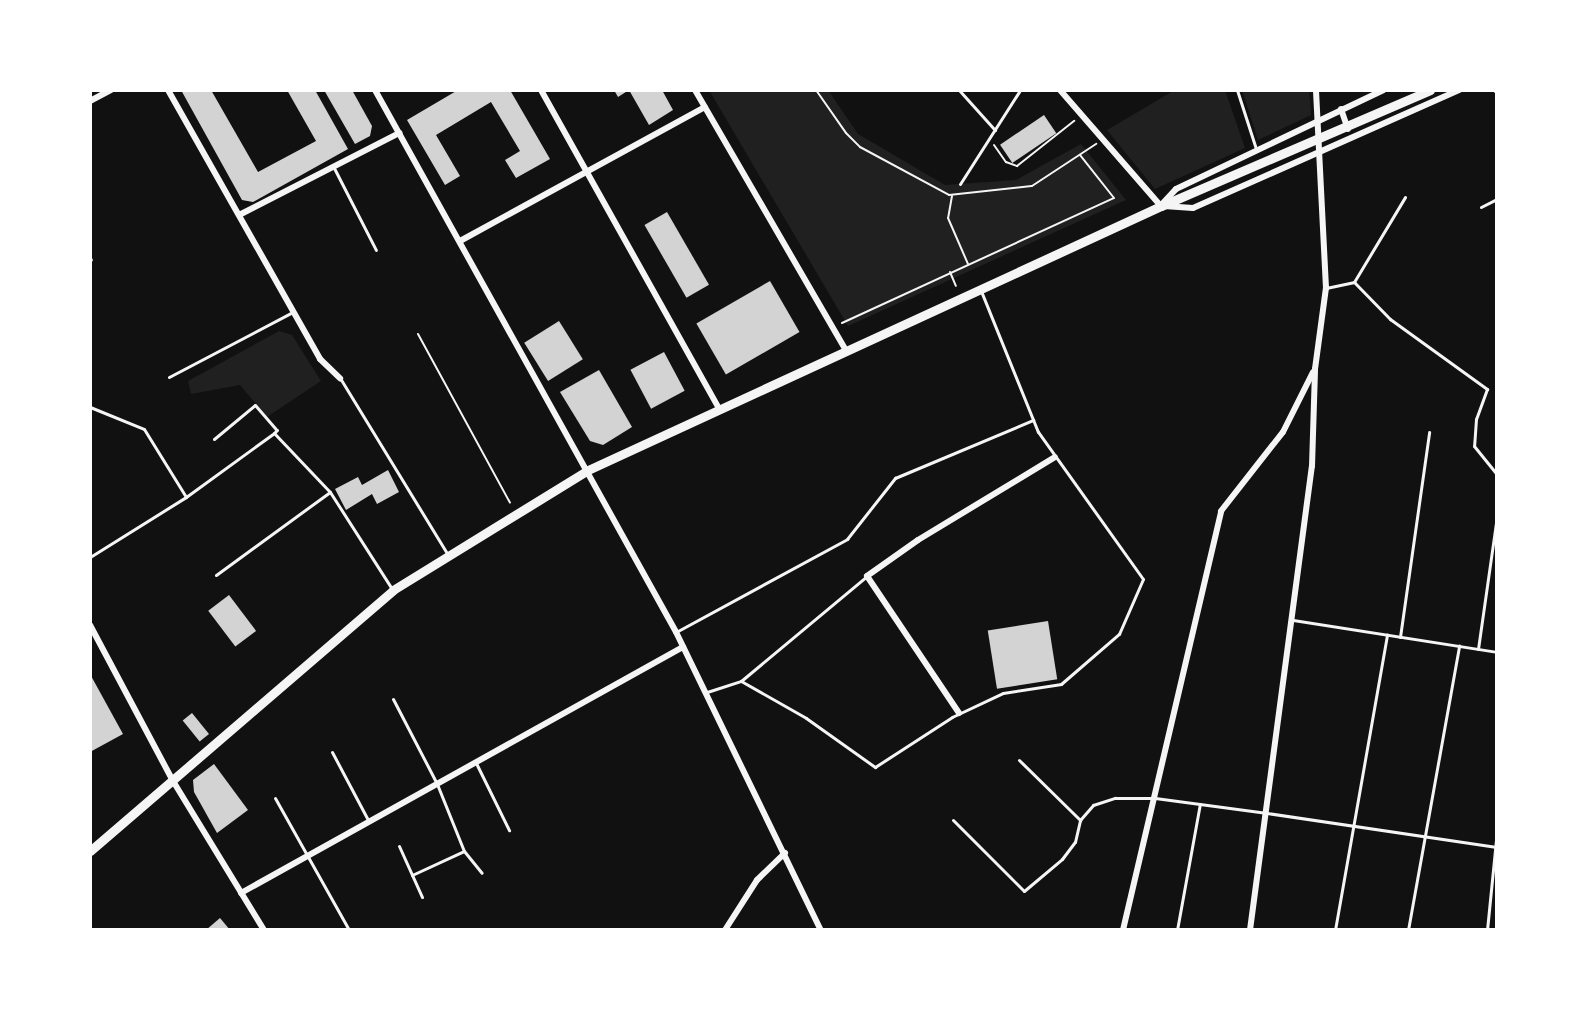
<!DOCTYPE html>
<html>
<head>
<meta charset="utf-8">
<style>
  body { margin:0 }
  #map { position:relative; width:1587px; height:1020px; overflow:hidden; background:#111; font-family:"Nunito Sans",sans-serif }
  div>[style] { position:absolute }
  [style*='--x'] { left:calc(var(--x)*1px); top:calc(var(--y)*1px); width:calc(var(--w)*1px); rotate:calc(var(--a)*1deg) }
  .green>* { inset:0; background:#202020 }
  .building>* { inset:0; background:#d3d3d3; transform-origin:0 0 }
  .path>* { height:2px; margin:-1px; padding:0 1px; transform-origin:1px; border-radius:1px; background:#f5f5f5 }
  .service>* { height:3px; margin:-1.5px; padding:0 1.5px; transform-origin:1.5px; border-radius:1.5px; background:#f5f5f5 }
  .minor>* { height:6px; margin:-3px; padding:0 3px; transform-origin:3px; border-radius:3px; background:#f5f5f5 }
  .secondary>* { height:9px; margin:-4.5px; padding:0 4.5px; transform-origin:4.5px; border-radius:4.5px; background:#f5f5f5 }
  span { translate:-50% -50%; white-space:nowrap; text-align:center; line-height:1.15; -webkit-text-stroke:4.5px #fff; paint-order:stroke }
  .frame { position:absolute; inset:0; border:92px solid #fff; pointer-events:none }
</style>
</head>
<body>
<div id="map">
  <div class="green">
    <div style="clip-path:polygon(709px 90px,828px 90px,858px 134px,945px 185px,1016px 180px,1081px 144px,1126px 200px,848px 326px)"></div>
    <div style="clip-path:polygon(1175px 90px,1225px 90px,1245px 148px,1155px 189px,1107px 130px)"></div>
    <div style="clip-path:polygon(1242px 90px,1309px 90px,1311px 115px,1258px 140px)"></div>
    <div style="clip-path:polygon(279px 331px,292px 335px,321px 381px,267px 417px,240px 385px,191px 394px,188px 381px)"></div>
  </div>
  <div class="building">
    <div style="clip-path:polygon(181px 90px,211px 90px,258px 172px,316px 141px,287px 90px,315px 90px,348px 149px,253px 202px,242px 200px)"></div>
    <div style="clip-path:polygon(324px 90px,352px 90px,372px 126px,370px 136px,355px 144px)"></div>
    <div style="clip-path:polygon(458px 90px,510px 90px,550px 159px,516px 178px,505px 160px,520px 151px,491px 102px,436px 135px,460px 176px,445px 185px,407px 120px)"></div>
    <div style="clip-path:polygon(614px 90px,662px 90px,673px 110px,649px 125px,629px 90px,618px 97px)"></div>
    <div style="left:1044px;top:115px;width:22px;height:53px;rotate:56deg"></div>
    <div style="left:667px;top:212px;width:84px;height:26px;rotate:60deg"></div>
    <div style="left:770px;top:281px;width:59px;height:85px;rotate:60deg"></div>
    <div style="left:559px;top:321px;width:45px;height:41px;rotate:58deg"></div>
    <div style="left:664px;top:352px;width:44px;height:38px;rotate:62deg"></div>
    <div style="clip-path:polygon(599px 370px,632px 427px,603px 445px,590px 441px,560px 392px)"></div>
    <div style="clip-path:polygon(388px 470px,399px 492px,377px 504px,372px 494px,346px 510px,335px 489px,358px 477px,362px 485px)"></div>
    <div style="left:229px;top:595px;width:45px;height:26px;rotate:53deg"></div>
    <div style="left:1048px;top:621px;width:59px;height:61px;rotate:81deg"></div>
    <div style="clip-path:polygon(90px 674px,123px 734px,90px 752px)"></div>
    <div style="left:192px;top:713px;width:27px;height:12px;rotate:51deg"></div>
    <div style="clip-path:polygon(214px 764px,248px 810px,217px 833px,194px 792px,193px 780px)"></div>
    <div style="clip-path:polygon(220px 918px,230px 930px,206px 930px)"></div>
  </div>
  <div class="path">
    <div style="--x:816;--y:90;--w:52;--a:55.1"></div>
    <div style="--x:846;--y:133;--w:20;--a:45"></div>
    <div style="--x:860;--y:147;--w:101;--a:28.3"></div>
    <div style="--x:949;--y:195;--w:83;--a:-6.2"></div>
    <div style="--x:1032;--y:186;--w:77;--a:-33.3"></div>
    <div style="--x:994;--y:145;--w:21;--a:55"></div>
    <div style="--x:1006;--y:162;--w:12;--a:20"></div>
    <div style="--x:1017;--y:166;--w:73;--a:-38.3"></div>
    <div style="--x:952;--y:196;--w:22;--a:100"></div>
    <div style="--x:948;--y:218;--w:50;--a:66.5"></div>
    <div style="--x:950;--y:272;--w:15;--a:67"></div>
    <div style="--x:842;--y:323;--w:299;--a:-24.7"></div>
    <div style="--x:1114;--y:198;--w:55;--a:-128.3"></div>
    <div style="--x:418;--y:334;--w:192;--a:61.4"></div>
  </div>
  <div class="service">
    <div style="--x:959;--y:90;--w:54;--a:48"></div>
    <div style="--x:1237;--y:90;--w:62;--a:72.1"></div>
    <div style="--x:334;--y:168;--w:92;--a:62.9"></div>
    <div style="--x:960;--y:184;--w:112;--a:-57.4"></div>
    <div style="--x:1481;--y:207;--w:18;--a:-27"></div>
    <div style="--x:90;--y:258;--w:2;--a:63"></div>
    <div style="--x:1354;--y:282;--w:99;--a:-59"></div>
    <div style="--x:1326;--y:288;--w:29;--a:-12"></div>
    <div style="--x:1354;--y:282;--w:52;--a:45.8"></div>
    <div style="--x:1390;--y:319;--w:120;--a:35.8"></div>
    <div style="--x:1487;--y:389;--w:32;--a:110"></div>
    <div style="--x:1476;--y:419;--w:27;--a:94"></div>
    <div style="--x:1474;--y:446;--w:36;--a:51"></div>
    <div style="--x:169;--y:377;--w:140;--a:-27.7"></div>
    <div style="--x:340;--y:378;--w:205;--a:58.6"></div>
    <div style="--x:90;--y:407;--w:58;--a:22.2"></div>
    <div style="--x:144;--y:429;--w:80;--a:58.3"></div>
    <div style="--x:274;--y:433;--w:81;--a:46.5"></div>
    <div style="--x:330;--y:492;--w:115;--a:57.4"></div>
    <div style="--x:214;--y:439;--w:53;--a:-39.7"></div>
    <div style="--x:255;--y:405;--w:33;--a:49"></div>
    <div style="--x:277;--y:430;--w:4;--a:135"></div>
    <div style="--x:90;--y:557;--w:113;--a:-32"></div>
    <div style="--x:186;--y:497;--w:109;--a:-36"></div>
    <div style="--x:216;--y:575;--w:141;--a:-36.1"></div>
    <div style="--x:1293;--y:620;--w:206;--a:8.9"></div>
    <div style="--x:676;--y:632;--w:195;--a:-28.5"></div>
    <div style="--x:847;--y:539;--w:78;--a:-51.8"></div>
    <div style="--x:895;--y:478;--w:150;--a:-22.8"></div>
    <div style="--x:1400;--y:637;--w:207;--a:-81.9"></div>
    <div style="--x:1478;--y:649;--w:134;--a:-81.9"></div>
    <div style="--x:741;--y:681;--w:163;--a:-39.8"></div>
    <div style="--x:707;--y:692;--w:36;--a:-18"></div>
    <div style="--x:741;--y:681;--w:75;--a:29.6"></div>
    <div style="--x:806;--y:718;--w:85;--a:35.4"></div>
    <div style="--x:875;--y:767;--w:92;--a:-33"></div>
    <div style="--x:952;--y:717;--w:56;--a:-25.2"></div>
    <div style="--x:1003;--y:693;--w:59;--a:-8.8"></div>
    <div style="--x:1061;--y:684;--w:77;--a:-40.8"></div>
    <div style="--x:1119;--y:634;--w:60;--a:-66.4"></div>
    <div style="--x:1143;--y:579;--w:181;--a:-125.5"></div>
    <div style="--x:1038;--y:432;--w:152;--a:-112"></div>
    <div style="--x:393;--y:699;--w:96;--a:62.6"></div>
    <div style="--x:437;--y:784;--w:72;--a:68.1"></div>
    <div style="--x:464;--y:851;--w:28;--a:51"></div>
    <div style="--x:332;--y:752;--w:77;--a:62.1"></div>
    <div style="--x:1019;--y:760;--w:86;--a:44.5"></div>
    <div style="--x:476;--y:763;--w:75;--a:63.8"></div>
    <div style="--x:275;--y:798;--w:151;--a:60.7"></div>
    <div style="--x:953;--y:820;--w:100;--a:45"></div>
    <div style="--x:1024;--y:891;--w:50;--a:-40.1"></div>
    <div style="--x:1062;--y:859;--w:21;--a:-53"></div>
    <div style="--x:1075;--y:842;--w:23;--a:-77"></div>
    <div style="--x:1080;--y:820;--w:20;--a:-49"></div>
    <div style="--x:1093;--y:805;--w:23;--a:-18"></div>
    <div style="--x:1115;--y:798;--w:40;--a:0"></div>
    <div style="--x:1155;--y:798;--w:113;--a:7.6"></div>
    <div style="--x:1267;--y:813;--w:232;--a:8.4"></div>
    <div style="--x:399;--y:846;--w:56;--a:65.7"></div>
    <div style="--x:412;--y:875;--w:57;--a:-24.8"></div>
    <div style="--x:1177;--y:930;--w:128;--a:-79.7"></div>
    <div style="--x:1335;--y:930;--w:300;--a:-80"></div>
    <div style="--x:1408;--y:930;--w:289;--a:-79.8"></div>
    <div style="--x:1487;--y:930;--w:101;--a:-84.3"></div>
  </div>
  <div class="minor">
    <div style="--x:168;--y:90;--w:309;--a:60.5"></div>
    <div style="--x:320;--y:359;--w:28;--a:44"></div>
    <div style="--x:375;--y:90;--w:620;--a:60.95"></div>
    <div style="--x:676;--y:632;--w:331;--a:64.1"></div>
    <div style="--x:541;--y:90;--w:367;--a:60.8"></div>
    <div style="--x:695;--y:90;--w:302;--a:59.9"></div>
    <div style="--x:1060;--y:90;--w:154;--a:49"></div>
    <div style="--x:1496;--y:90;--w:1;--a:45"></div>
    <div style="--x:90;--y:101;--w:24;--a:-28"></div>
    <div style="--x:1341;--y:109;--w:21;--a:71"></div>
    <div style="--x:1163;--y:203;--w:19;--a:-47"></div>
    <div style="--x:1176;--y:189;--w:230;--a:-25.5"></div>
    <div style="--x:1164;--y:206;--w:29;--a:4"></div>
    <div style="--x:1193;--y:208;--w:291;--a:-23.9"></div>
    <div style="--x:241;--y:214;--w:178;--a:-27.1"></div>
    <div style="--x:460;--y:241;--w:279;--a:-28.7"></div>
    <div style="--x:90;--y:625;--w:177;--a:62"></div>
    <div style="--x:173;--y:781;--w:175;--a:58.6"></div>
    <div style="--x:959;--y:713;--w:165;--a:-123.9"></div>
    <div style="--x:867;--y:576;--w:62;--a:-35.2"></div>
    <div style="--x:918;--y:540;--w:160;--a:-31.2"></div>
    <div style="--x:241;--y:893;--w:506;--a:-29.1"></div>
    <div style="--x:725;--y:930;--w:59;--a:-57.4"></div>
    <div style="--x:757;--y:880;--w:39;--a:-44"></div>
    <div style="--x:1123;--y:930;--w:430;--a:-76.8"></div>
    <div style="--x:1221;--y:511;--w:100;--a:-51.9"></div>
    <div style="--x:1283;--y:432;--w:67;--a:-63.4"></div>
    <div style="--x:1250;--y:930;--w:468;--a:-82.4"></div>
    <div style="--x:1312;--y:466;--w:97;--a:-88.2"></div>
    <div style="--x:1315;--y:369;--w:82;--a:-82.3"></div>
    <div style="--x:1326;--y:288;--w:198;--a:-92.9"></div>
  </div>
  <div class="secondary">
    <div style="--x:90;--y:851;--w:400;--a:-40.7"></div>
    <div style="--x:393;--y:590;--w:229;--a:-31.6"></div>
    <div style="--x:588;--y:470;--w:631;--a:-24.74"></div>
    <div style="--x:1161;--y:206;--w:293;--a:-23.3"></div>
  </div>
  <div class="frame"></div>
</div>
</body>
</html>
